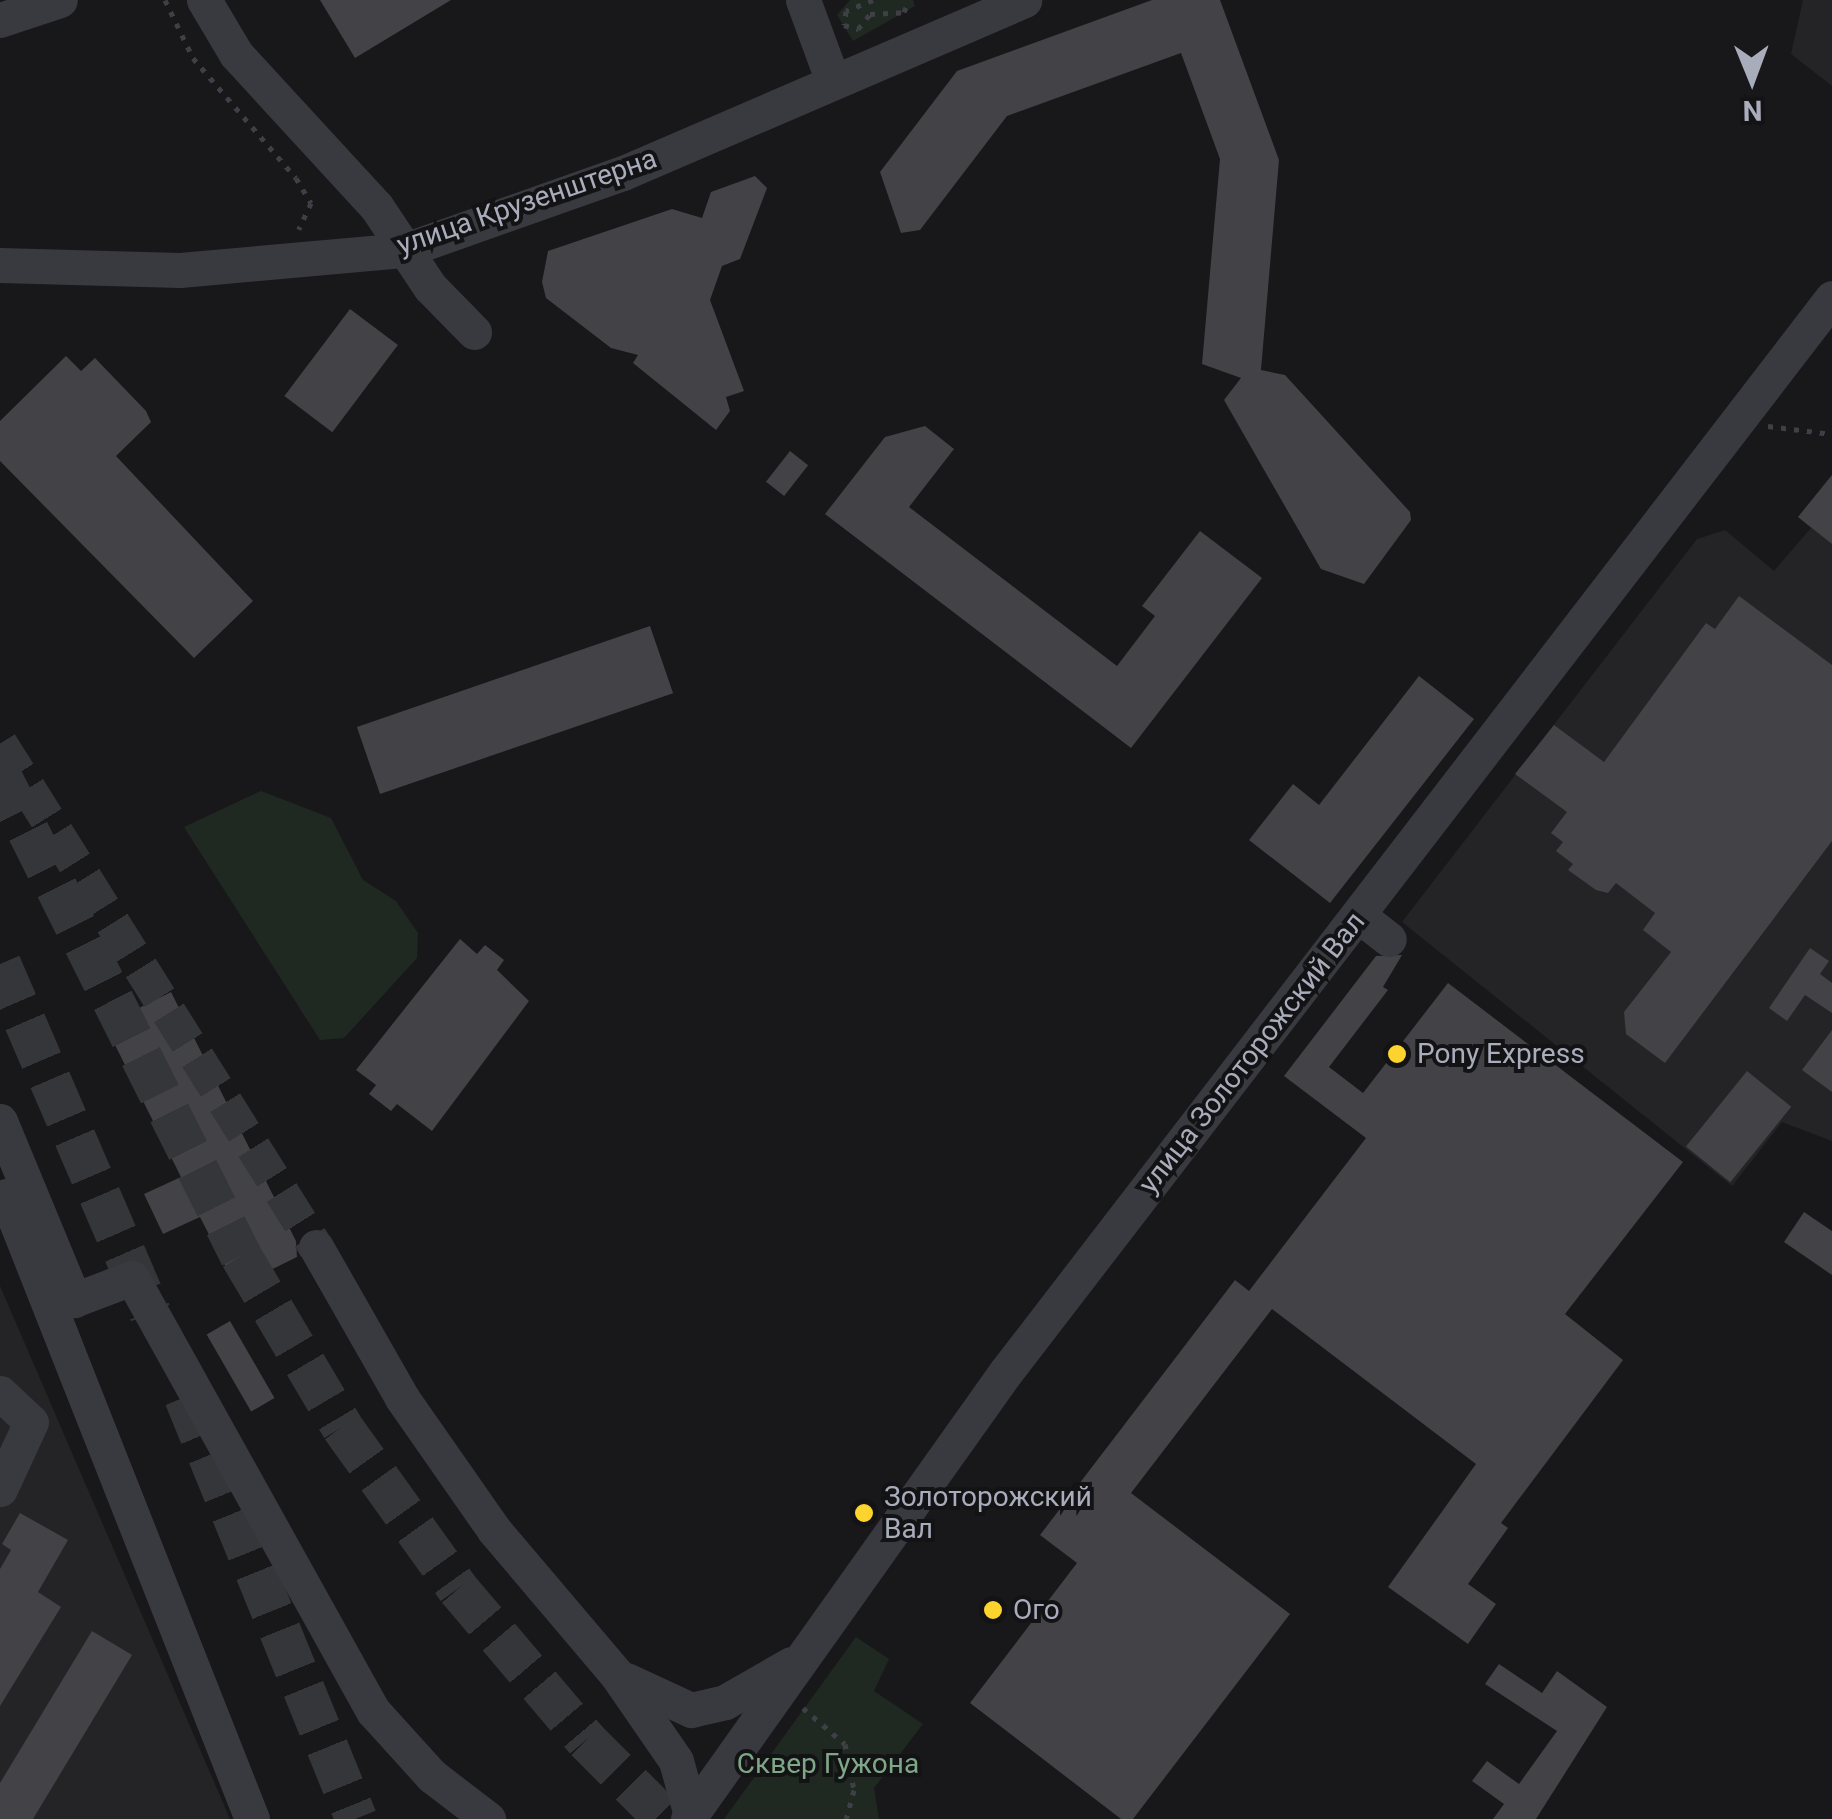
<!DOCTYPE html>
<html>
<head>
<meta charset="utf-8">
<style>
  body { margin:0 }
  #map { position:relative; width:1832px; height:1819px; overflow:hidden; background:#18181a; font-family:Roboto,sans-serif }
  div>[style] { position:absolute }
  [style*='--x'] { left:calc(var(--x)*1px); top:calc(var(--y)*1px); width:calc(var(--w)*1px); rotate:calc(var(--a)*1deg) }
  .built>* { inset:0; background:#242427 }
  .green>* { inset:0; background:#1f2922 }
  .building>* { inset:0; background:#424247; transform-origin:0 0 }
  .minor-tunnel>* { height:35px; margin-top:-17.5px; transform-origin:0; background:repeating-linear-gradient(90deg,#35363a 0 35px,transparent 0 53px) }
  .major-tunnel>* { height:42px; margin-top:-21px; transform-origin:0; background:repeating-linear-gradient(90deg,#35363a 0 42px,transparent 0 63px) }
  .path>* { height:5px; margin-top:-2.5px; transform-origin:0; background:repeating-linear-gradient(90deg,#3f4047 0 5px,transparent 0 13px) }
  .minor>* { height:35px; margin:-17.5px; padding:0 17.5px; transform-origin:17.5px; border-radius:17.5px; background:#393940 }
  .dots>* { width:28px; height:28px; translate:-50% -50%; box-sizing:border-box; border:5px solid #131315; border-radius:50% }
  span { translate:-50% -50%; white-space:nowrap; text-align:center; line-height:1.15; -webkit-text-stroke:8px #131315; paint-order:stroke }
  .street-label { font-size:28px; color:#a9acbb }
  .poi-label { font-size:28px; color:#a9acbb }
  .left { translate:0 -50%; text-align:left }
  .park-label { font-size:28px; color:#7fa787 }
  .north { position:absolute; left:1702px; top:30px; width:100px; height:100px; -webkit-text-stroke:8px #131315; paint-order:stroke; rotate:179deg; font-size:28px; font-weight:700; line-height:40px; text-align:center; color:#a9acbb }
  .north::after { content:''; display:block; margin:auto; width:35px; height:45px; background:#a9acbb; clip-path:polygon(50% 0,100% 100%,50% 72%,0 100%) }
</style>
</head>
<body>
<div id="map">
  <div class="built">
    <div style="clip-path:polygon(1803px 0,1832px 0,1832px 86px,1791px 54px)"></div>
    <div style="clip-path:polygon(1832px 475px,1832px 1141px,1782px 1122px,1732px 1186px,1402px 922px,1697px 539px,1725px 530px,1774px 571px,1811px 528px,1798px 517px)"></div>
    <div style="clip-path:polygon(0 1286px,230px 1819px,0 1819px)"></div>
  </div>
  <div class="green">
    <div style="clip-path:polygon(850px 0,913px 0,915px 6px,853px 41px,837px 15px)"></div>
    <div style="clip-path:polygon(261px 791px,331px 818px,363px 880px,396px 901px,418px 933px,417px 958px,344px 1038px,320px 1040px,184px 827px)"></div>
    <div style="clip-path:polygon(856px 1637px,889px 1659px,874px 1691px,923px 1724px,874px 1788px,879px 1819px,724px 1819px)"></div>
  </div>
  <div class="building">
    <div style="clip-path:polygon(320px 0,451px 0,355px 58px)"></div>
    <div style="clip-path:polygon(1152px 0,1220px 0,1279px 160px,1261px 370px,1285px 375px,1410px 512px,1411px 520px,1364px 584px,1321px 569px,1224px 400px,1241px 378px,1202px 364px,1220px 159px,1181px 53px,1007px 116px,920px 230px,901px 233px,880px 172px,957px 71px)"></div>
    <div style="clip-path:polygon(755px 176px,767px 188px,740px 259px,722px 266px,710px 300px,744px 391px,726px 397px,730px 411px,716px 430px,633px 363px,638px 355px,611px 348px,546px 298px,542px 282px,548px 251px,672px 209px,702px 218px,711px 192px)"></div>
    <div style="left:350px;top:309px;width:60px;height:109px;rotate:37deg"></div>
    <div style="clip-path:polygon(66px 356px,81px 371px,95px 358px,146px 411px,151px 422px,116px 456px,253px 601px,194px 658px,0 461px,0 421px)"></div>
    <div style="clip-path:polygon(925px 426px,954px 449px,909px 507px,1117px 666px,1155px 616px,1142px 606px,1200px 531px,1262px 578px,1131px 748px,825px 514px,885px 437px)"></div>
    <div style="left:790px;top:451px;width:23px;height:39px;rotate:38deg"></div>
    <div style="clip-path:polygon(1832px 475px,1832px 544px,1798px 517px)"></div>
    <div style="clip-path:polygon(1739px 596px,1832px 665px,1832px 841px,1665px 1063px,1626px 1034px,1624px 1012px,1671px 952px,1643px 930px,1655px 913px,1616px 883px,1608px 893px,1596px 890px,1568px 870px,1573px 864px,1556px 851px,1563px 842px,1551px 833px,1567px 812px,1515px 774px,1554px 725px,1604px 762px,1706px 623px,1715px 629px)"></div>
    <div style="left:650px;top:626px;width:71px;height:310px;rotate:71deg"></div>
    <div style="clip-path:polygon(1419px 676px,1474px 719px,1330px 903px,1249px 840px,1293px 784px,1319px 805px)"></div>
    <div style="clip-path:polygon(460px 939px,477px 954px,485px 945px,504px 960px,497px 970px,529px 1001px,432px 1131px,397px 1104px,391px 1111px,369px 1094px,376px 1085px,356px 1070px)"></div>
    <div style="clip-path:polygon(1810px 948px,1829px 961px,1820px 974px,1832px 983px,1832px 1013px,1805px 995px,1787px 1021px,1769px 1008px)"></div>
    <div style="clip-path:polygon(1402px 955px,1383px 987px,1388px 990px,1329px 1067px,1363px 1093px,1448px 983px,1683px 1162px,1565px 1314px,1623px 1360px,1501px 1523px,1508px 1528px,1468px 1584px,1496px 1604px,1468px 1644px,1388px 1587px,1476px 1464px,1272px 1309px,1131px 1493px,1290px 1614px,1133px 1819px,1121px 1819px,970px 1703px,1077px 1563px,1040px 1535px,1235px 1280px,1249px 1291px,1366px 1138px,1284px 1076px,1376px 956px)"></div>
    <div style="clip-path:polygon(171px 992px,296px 1241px,297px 1257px,236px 1287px,200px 1217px,163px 1234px,144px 1194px,181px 1177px,105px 1025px)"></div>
    <div style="clip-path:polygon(1832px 1030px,1832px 1092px,1802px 1070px)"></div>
    <div style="left:1747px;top:1071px;width:57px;height:97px;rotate:39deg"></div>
    <div style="clip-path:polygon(1804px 1212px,1832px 1231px,1832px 1275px,1784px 1242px)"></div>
    <div style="left:230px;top:1321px;width:89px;height:27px;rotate:60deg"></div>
    <div style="clip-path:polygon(20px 1513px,68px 1540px,38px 1592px,61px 1607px,0 1706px,0 1569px,11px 1550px,2px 1544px)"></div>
    <div style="clip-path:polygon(92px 1631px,132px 1655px,33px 1819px,0 1819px,0 1783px)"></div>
    <div style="clip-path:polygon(1499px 1664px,1542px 1693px,1557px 1671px,1607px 1707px,1536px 1819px,1493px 1819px,1504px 1804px,1472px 1781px,1487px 1761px,1519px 1784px,1557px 1731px,1485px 1684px)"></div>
  </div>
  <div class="minor-tunnel">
    <div style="--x:0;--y:743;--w:595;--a:57.91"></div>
  </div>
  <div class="major-tunnel">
    <div style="--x:0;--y:775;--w:538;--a:63.39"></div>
    <div style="--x:241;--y:1256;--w:199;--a:59.4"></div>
    <div style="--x:342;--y:1427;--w:199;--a:54.4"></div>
    <div style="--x:458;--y:1589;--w:198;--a:49.7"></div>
    <div style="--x:586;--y:1740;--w:112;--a:45"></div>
    <div style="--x:0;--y:964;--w:380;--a:66.7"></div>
    <div style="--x:185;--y:1397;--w:455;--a:67.9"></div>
  </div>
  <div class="path">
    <div style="--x:165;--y:0;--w:64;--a:64.2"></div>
    <div style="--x:193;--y:58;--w:158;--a:49.4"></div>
    <div style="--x:296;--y:178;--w:29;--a:59"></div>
    <div style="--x:311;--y:203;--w:29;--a:115"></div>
    <div style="--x:873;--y:0;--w:29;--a:158"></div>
    <div style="--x:846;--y:11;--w:14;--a:98"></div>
    <div style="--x:844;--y:25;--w:15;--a:16"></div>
    <div style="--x:858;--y:29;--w:19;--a:-51"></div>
    <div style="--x:870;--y:14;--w:34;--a:-3"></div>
    <div style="--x:904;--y:12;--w:13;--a:-67"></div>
    <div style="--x:1768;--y:426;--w:64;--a:7.1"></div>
    <div style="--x:803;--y:1708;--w:55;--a:40.6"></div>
    <div style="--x:845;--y:1744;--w:47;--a:78.9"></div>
    <div style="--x:854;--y:1790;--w:30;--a:105"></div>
  </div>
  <div class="minor">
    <div style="--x:204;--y:0;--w:63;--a:59.3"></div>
    <div style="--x:236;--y:54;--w:207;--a:47.4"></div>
    <div style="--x:376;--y:206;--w:97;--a:56.3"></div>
    <div style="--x:430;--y:287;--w:63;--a:45.6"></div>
    <div style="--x:803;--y:0;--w:84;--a:69.8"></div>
    <div style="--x:0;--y:20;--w:63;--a:-18.4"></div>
    <div style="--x:0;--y:265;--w:180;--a:1.6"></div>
    <div style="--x:180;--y:270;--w:226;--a:-5.1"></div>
    <div style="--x:405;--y:250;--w:231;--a:-19.5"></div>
    <div style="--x:623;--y:173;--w:437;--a:-23.3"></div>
    <div style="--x:1358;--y:915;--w:39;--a:38"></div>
    <div style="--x:0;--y:1121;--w:194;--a:67.5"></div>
    <div style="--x:74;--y:1300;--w:62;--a:-20.8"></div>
    <div style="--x:132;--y:1278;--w:496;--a:60.9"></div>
    <div style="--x:373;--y:1711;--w:88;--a:47.8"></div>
    <div style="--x:432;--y:1776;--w:71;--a:37.5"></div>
    <div style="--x:6;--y:1196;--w:670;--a:68.45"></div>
    <div style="--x:316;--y:1247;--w:174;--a:60.3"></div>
    <div style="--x:402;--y:1398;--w:161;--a:55.1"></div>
    <div style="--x:494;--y:1530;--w:190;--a:49.7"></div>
    <div style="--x:617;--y:1675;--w:104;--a:55.5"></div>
    <div style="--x:676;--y:1761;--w:56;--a:74.5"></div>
    <div style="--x:0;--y:1393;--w:42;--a:43.1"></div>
    <div style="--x:31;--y:1422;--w:74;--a:114.8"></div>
    <div style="--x:626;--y:1680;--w:72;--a:24.8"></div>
    <div style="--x:691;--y:1710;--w:35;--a:-13"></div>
    <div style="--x:725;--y:1702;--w:76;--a:-29.9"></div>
    <div style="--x:688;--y:1819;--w:547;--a:-54.6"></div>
    <div style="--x:1005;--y:1373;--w:1356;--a:-52.43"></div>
  </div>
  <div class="dots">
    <div style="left:1397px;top:1054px;background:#fdd42d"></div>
    <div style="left:864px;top:1513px;background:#fdd42d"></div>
    <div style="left:993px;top:1610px;background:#fdd42d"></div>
  </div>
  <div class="street-label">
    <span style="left:527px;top:202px;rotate:-19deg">улица Крузенштерна</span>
    <span style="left:1252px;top:1053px;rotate:-52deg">улица Золоторожский Вал</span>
  </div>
  <div class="poi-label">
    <span class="left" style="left:1417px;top:1054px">Pony Express</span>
    <span class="left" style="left:884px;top:1513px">Золоторожский<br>Вал</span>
    <span class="left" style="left:1013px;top:1610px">Ого</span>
  </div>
  <div class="park-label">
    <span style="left:828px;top:1764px">Сквер Гужона</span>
  </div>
  <div class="north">N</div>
</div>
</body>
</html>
